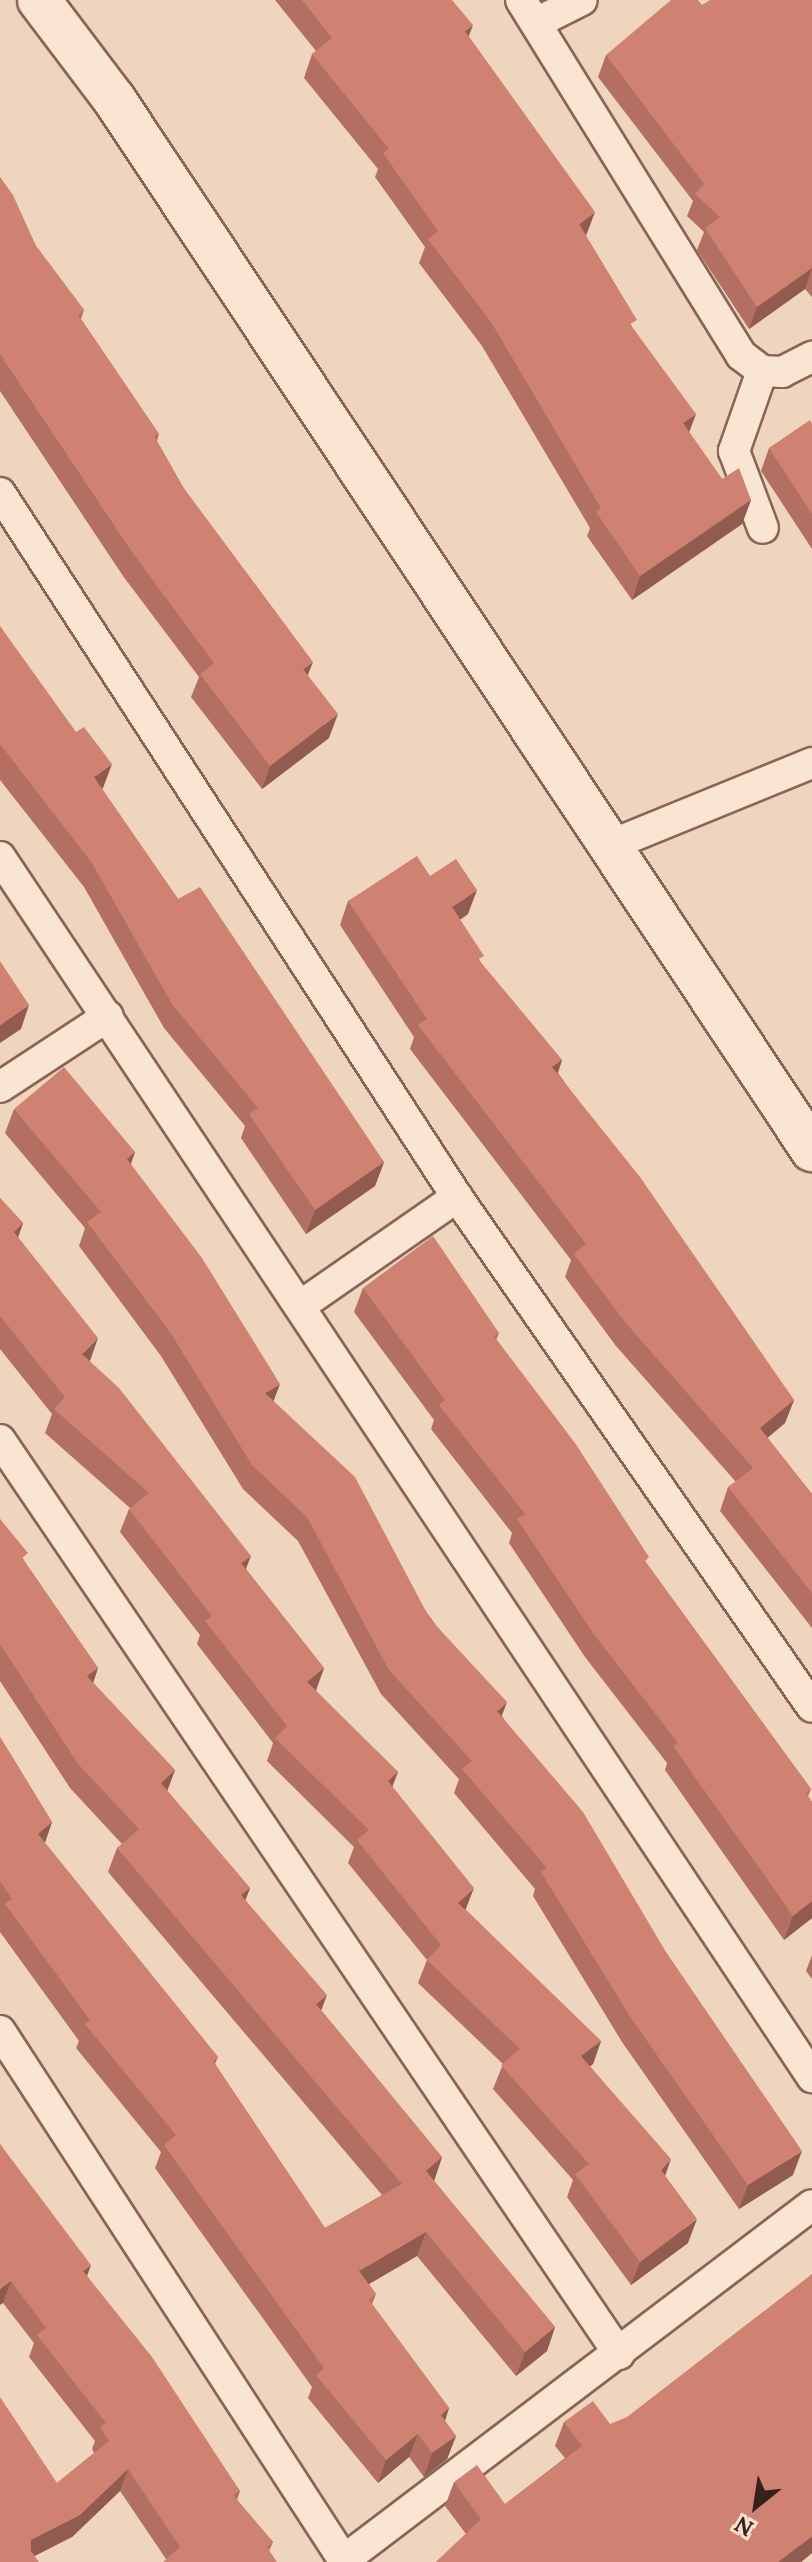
<!DOCTYPE html>
<html>
<head>
<meta charset="utf-8">
<style>
  body { margin:0 }
  #map { position:relative; width:812px; height:2562px; overflow:hidden; background:#f0d5be; font-family:Lora,serif }
  div>[style] { position:absolute }
  [style*='--x'] { left:calc(var(--x)*1px); top:calc(var(--y)*1px); width:calc(var(--w)*1px); rotate:calc(var(--a)*1deg) }
  .roads { filter:drop-shadow(2px 0 #896556) drop-shadow(-2px 0 #896556) drop-shadow(0 2px #896556) drop-shadow(0 -2px #896556) }
  .street>* { height:30px; margin:-15px; padding:0 15px; transform-origin:15px; border-radius:15px; background:#fae4d2 }
  .secondary>* { height:42px; margin:-21px; padding:0 21px; transform-origin:21px; border-radius:21px; background:#fae4d2 }
  .wall>* { inset:0; background:#b37062 }
  .shaded-wall>* { inset:0; background:#925b50 }
  .building>* { inset:0; background:#d08272 }
  span { translate:-50% -50%; white-space:nowrap; text-align:center; line-height:1.15; -webkit-text-stroke:6px #f7e1ce; paint-order:stroke }
  .north { position:absolute; left:716px; top:2466px; width:80px; height:80px; -webkit-text-stroke:6px #f7e1ce; paint-order:stroke; rotate:210deg; font-size:22px; font-weight:700; line-height:32px; text-align:center; color:#37221b }
  .north::after { content:''; display:block; margin:auto; width:28px; height:36px; background:#37221b; clip-path:polygon(50% 0,100% 100%,50% 72%,0 100%) }
</style>
</head>
<body>
<div id="map">
  <div class="roads">
    <div class="street">
      <div style="--x:521;--y:0;--w:418;--a:58.2"></div>
      <div style="--x:741;--y:355;--w:26;--a:37"></div>
      <div style="--x:762;--y:371;--w:20;--a:3"></div>
      <div style="--x:782;--y:372;--w:34;--a:-27"></div>
      <div style="--x:536;--y:23;--w:51;--a:-26.6"></div>
      <div style="--x:762;--y:371;--w:85;--a:109.3"></div>
      <div style="--x:734;--y:451;--w:82;--a:69.4"></div>
      <div style="--x:0;--y:493;--w:839;--a:57.01"></div>
      <div style="--x:457;--y:1197;--w:621;--a:55.16"></div>
      <div style="--x:611;--y:845;--w:217;--a:-22.2"></div>
      <div style="--x:0;--y:857;--w:1466;--a:56.35"></div>
      <div style="--x:0;--y:1087;--w:129;--a:-33.3"></div>
      <div style="--x:303;--y:1304;--w:188;--a:-34.8"></div>
      <div style="--x:0;--y:1440;--w:1104;--a:55.89"></div>
      <div style="--x:0;--y:2031;--w:633;--a:56.99"></div>
      <div style="--x:344;--y:2560;--w:587;--a:-37.18"></div>
    </div>
    <div class="secondary">
      <div style="--x:39;--y:0;--w:124;--a:52.9"></div>
      <div style="--x:114;--y:99;--w:1262;--a:56.41"></div>
    </div>
  </div>
  <div class="wall">
    <div style="clip-path:polygon(275px 0,452px 0,469px 37px,586px 236px,633px 329px,689px 432px,722px 479px,751px 500px,742px 524px,632px 600px,587px 536px,590px 528px,482px 346px,419px 263px,425px 247px,375px 177px,378px 169px,304px 78px,312px 54px,316px 51px)"></div>
    <div style="clip-path:polygon(812px 0,812px 297px,805px 289px,749px 329px,697px 250px,704px 232px,687px 216px,693px 201px,598px 77px,606px 55px,702px 5px)"></div>
    <div style="clip-path:polygon(0 177px,36px 246px,84px 310px,81px 319px,159px 434px,157px 441px,183px 487px,308px 675px,329px 738px,262px 789px,191px 697px,199px 677px,123px 576px,0 391px)"></div>
    <div style="clip-path:polygon(812px 424px,812px 549px,761px 471px,769px 448px)"></div>
    <div style="clip-path:polygon(0 626px,103px 788px,102px 789px,178px 899px,384px 1162px,375px 1186px,306px 1234px,241px 1138px,245px 1126px,164px 1028px,84px 887px,0 780px)"></div>
    <div style="clip-path:polygon(430px 876px,468px 914px,460px 920px,481px 963px,562px 1060px,558px 1073px,794px 1400px,785px 1423px,767px 1438px,812px 1494px,812px 1628px,720px 1511px,728px 1487px,736px 1482px,616px 1346px,565px 1277px,571px 1260px,410px 1049px,414px 1037px,340px 925px,348px 901px)"></div>
    <div style="clip-path:polygon(14px 1109px,135px 1152px,131px 1164px,273px 1401px,502px 1716px,793px 2175px,739px 2209px,622px 2042px,533px 1896px,535px 1889px,454px 1793px,459px 1779px,381px 1694px,298px 1541px,243px 1489px,161px 1356px,79px 1246px,85px 1228px,5px 1133px)"></div>
    <div style="clip-path:polygon(0 1198px,23px 1223px,18px 1237px,89px 1361px,246px 1569px,324px 1668px,316px 1691px,398px 1772px,392px 1786px,466px 1910px,601px 2041px,593px 2064px,590px 2066px,665px 2176px,688px 2243px,631px 2285px,567px 2197px,573px 2180px,493px 2089px,503px 2064px,418px 1983px,427px 1960px,348px 1863px,354px 1847px,267px 1761px,273px 1743px,197px 1644px,200px 1635px,120px 1532px,129px 1509px,130px 1508px,45px 1433px,52px 1414px,0 1349px)"></div>
    <div style="clip-path:polygon(363px 1288px,499px 1333px,496px 1340px,647px 1564px,811px 1789px,808px 1796px,812px 1802px,812px 1918px,784px 1940px,665px 1770px,667px 1763px,585px 1657px,509px 1543px,512px 1533px,431px 1429px,434px 1420px,354px 1312px)"></div>
    <div style="clip-path:polygon(0 1519px,25px 1562px,98px 1668px,93px 1683px,175px 1770px,167px 1791px,250px 1888px,245px 1900px,321px 2010px,442px 2157px,434px 2181px,555px 2327px,547px 2351px,516px 2376px,417px 2256px,369px 2284px,376px 2294px,372px 2304px,449px 2408px,445px 2421px,456px 2436px,447px 2459px,424px 2477px,409px 2457px,378px 2483px,308px 2398px,312px 2387px,155px 2168px,161px 2152px,76px 2048px,79px 2041px,0 1932px,0 1737px,52px 1822px,45px 1843px,218px 2057px,215px 2064px,325px 2228px,382px 2195px,108px 1872px,117px 1848px,122px 1844px,70px 1788px,0 1681px)"></div>
    <div style="clip-path:polygon(812px 1955px,812px 1979px,806px 1971px)"></div>
    <div style="clip-path:polygon(0 2144px,87px 2276px,240px 2491px,237px 2500px,273px 2542px,269px 2551px,166px 2559px,120px 2491px,72px 2537px,0 2562px,57px 2483px,94px 2453px,92px 2449px,95px 2441px,29px 2357px,34px 2343px,3px 2303px)"></div>
    <div style="clip-path:polygon(564px 2422px,610px 2424px,812px 2553px,801px 2562px,436px 2562px,466px 2534px,445px 2506px,454px 2482px,505px 2504px,565px 2458px,555px 2446px)"></div>
  </div>
  <div class="shaded-wall">
    <div style="clip-path:polygon(473px 25px,464px 49px,465px 31px)"></div>
    <div style="clip-path:polygon(595px 212px,586px 236px,579px 224px)"></div>
    <div style="clip-path:polygon(812px 268px,805px 289px,749px 329px,757px 307px)"></div>
    <div style="clip-path:polygon(696px 414px,687px 438px,683px 423px)"></div>
    <div style="clip-path:polygon(751px 500px,742px 524px,632px 600px,640px 576px)"></div>
    <div style="clip-path:polygon(313px 662px,304px 685px,303px 669px)"></div>
    <div style="clip-path:polygon(338px 714px,329px 738px,262px 789px,270px 766px)"></div>
    <div style="clip-path:polygon(112px 764px,103px 788px,85px 801px,94px 777px)"></div>
    <div style="clip-path:polygon(477px 890px,468px 914px,443px 931px,452px 907px)"></div>
    <div style="clip-path:polygon(29px 1005px,21px 1029px,0 1043px,0 1025px)"></div>
    <div style="clip-path:polygon(562px 1060px,554px 1083px,552px 1067px)"></div>
    <div style="clip-path:polygon(135px 1152px,126px 1176px,127px 1159px)"></div>
    <div style="clip-path:polygon(384px 1162px,375px 1186px,306px 1234px,315px 1210px)"></div>
    <div style="clip-path:polygon(23px 1223px,15px 1246px,14px 1232px)"></div>
    <div style="clip-path:polygon(98px 1338px,90px 1361px,73px 1377px,82px 1354px)"></div>
    <div style="clip-path:polygon(280px 1384px,271px 1408px,265px 1393px)"></div>
    <div style="clip-path:polygon(794px 1400px,785px 1423px,751px 1452px,760px 1428px)"></div>
    <div style="clip-path:polygon(251px 1556px,242px 1579px,241px 1563px)"></div>
    <div style="clip-path:polygon(98px 1668px,90px 1692px,87px 1676px)"></div>
    <div style="clip-path:polygon(324px 1668px,315px 1692px,307px 1682px)"></div>
    <div style="clip-path:polygon(507px 1702px,498px 1726px,497px 1711px)"></div>
    <div style="clip-path:polygon(175px 1770px,166px 1794px,161px 1783px)"></div>
    <div style="clip-path:polygon(398px 1772px,389px 1795px,388px 1781px)"></div>
    <div style="clip-path:polygon(52px 1822px,44px 1845px,38px 1834px)"></div>
    <div style="clip-path:polygon(250px 1888px,241px 1912px,241px 1895px)"></div>
    <div style="clip-path:polygon(474px 1888px,465px 1911px,458px 1903px)"></div>
    <div style="clip-path:polygon(812px 1901px,812px 1918px,784px 1940px,793px 1916px)"></div>
    <div style="clip-path:polygon(327px 1995px,318px 2019px,316px 2004px)"></div>
    <div style="clip-path:polygon(601px 2041px,593px 2064px,573px 2079px,581px 2056px)"></div>
    <div style="clip-path:polygon(802px 2151px,793px 2175px,739px 2209px,748px 2185px)"></div>
    <div style="clip-path:polygon(442px 2157px,434px 2181px,426px 2171px)"></div>
    <div style="clip-path:polygon(671px 2159px,663px 2182px,661px 2170px)"></div>
    <div style="clip-path:polygon(697px 2219px,688px 2243px,631px 2285px,640px 2262px)"></div>
    <div style="clip-path:polygon(426px 2232px,417px 2256px,350px 2295px,359px 2271px)"></div>
    <div style="clip-path:polygon(91px 2265px,83px 2287px,83px 2271px)"></div>
    <div style="clip-path:polygon(11px 2281px,3px 2303px,0 2305px,0 2289px)"></div>
    <div style="clip-path:polygon(555px 2327px,547px 2351px,516px 2376px,525px 2352px)"></div>
    <div style="clip-path:polygon(449px 2408px,441px 2432px,441px 2415px)"></div>
    <div style="clip-path:polygon(418px 2434px,409px 2457px,378px 2483px,386px 2460px)"></div>
    <div style="clip-path:polygon(456px 2436px,447px 2459px,424px 2477px,432px 2453px)"></div>
    <div style="clip-path:polygon(128px 2469px,120px 2491px,72px 2537px,23px 2562px,31px 2540px)"></div>
    <div style="clip-path:polygon(812px 2536px,812px 2553px,801px 2562px,778px 2562px)"></div>
  </div>
  <div class="building">
    <div style="clip-path:polygon(302px 0,452px 0,473px 25px,465px 31px,595px 212px,579px 224px,637px 320px,630px 324px,696px 414px,683px 423px,722px 479px,739px 468px,751px 500px,640px 576px,596px 512px,601px 508px,491px 322px,428px 239px,438px 231px,383px 153px,389px 149px,312px 54px,332px 38px)"></div>
    <div style="clip-path:polygon(671px 0,698px 0,702px 5px,710px 0,812px 0,812px 268px,757px 307px,705px 228px,720px 217px,695px 194px,704px 184px,606px 55px)"></div>
    <div style="clip-path:polygon(0 177px,13px 195px,36px 246px,84px 310px,78px 315px,159px 434px,154px 436px,183px 487px,313px 662px,303px 669px,338px 714px,270px 766px,200px 674px,214px 663px,132px 552px,0 354px)"></div>
    <div style="clip-path:polygon(810px 420px,812px 424px,812px 514px,769px 448px)"></div>
    <div style="clip-path:polygon(0 626px,76px 732px,84px 727px,112px 764px,94px 777px,178px 899px,200px 887px,384px 1162px,315px 1210px,249px 1114px,258px 1108px,172px 1004px,92px 863px,0 744px)"></div>
    <div style="clip-path:polygon(417px 856px,430px 876px,456px 859px,477px 890px,452px 907px,484px 956px,478px 959px,562px 1060px,552px 1067px,640px 1177px,794px 1400px,760px 1428px,812px 1494px,812px 1593px,728px 1487px,753px 1468px,625px 1322px,574px 1254px,586px 1244px,418px 1025px,427px 1019px,348px 901px)"></div>
    <div style="clip-path:polygon(0 961px,29px 1005px,0 1025px)"></div>
    <div style="clip-path:polygon(64px 1067px,135px 1152px,127px 1159px,202px 1258px,280px 1384px,265px 1393px,355px 1477px,430px 1619px,507px 1702px,497px 1711px,583px 1812px,666px 1952px,802px 2151px,748px 2185px,631px 2018px,541px 1872px,547px 1868px,462px 1769px,472px 1761px,389px 1670px,307px 1517px,252px 1465px,170px 1332px,87px 1222px,101px 1212px,14px 1109px)"></div>
    <div style="clip-path:polygon(0 1198px,23px 1223px,14px 1232px,98px 1338px,82px 1354px,119px 1388px,251px 1556px,241px 1563px,324px 1668px,307px 1682px,398px 1772px,388px 1781px,474px 1888px,458px 1903px,601px 2041px,581px 2056px,671px 2159px,661px 2170px,697px 2219px,640px 2262px,575px 2174px,589px 2164px,501px 2065px,520px 2049px,427px 1960px,441px 1945px,357px 1840px,369px 1830px,275px 1738px,287px 1726px,205px 1621px,212px 1616px,129px 1509px,149px 1493px,54px 1409px,65px 1397px,0 1316px)"></div>
    <div style="clip-path:polygon(433px 1236px,499px 1333px,494px 1336px,575px 1443px,649px 1557px,645px 1561px,811px 1789px,806px 1793px,812px 1802px,812px 1901px,793px 1916px,673px 1746px,678px 1743px,593px 1633px,517px 1519px,525px 1514px,439px 1405px,445px 1400px,363px 1288px)"></div>
    <div style="clip-path:polygon(0 1519px,28px 1553px,22px 1558px,98px 1668px,87px 1676px,175px 1770px,161px 1783px,250px 1888px,241px 1895px,327px 1995px,316px 2004px,442px 2157px,426px 2171px,555px 2327px,525px 2352px,426px 2232px,359px 2271px,376px 2294px,369px 2300px,449px 2408px,441px 2415px,456px 2436px,432px 2453px,418px 2434px,386px 2460px,316px 2375px,324px 2368px,164px 2145px,176px 2135px,85px 2024px,90px 2020px,5px 1904px,12px 1899px,0 1881px,0 1737px,52px 1822px,38px 1834px,218px 2057px,213px 2061px,325px 2228px,402px 2184px,117px 1848px,139px 1829px,78px 1764px,0 1644px)"></div>
    <div style="clip-path:polygon(0 2144px,91px 2265px,83px 2271px,152px 2357px,240px 2491px,233px 2495px,273px 2542px,267px 2547px,277px 2562px,163px 2562px,180px 2547px,128px 2469px,80px 2515px,31px 2540px,31px 2551px,39px 2562px,0 2562px,0 2397px,57px 2483px,109px 2441px,100px 2427px,106px 2423px,37px 2335px,46px 2328px,11px 2281px,0 2289px)"></div>
    <div style="clip-path:polygon(812px 2274px,812px 2536px,778px 2562px,436px 2562px,481px 2519px,454px 2482px,477px 2465px,505px 2504px,582px 2446px,564px 2422px,593px 2401px,610px 2424px,627px 2417px)"></div>
  </div>
  <div class="north">N</div>
</div>
</body>
</html>
